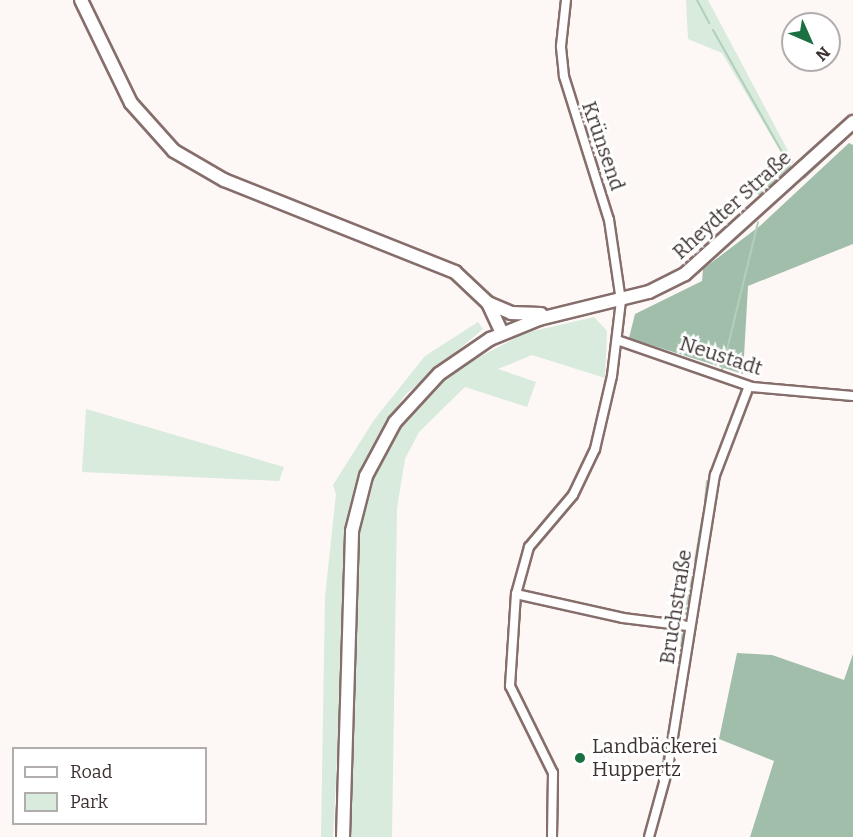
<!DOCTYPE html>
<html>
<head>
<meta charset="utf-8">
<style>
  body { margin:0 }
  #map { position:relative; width:853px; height:837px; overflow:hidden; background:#fdf7f6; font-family:Bitter,serif }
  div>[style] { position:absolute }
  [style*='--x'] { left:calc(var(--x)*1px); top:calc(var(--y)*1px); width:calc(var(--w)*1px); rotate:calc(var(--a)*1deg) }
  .green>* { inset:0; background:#d8ebdd }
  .forest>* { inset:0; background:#a1beaa }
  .stream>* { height:2px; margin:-1px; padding:0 1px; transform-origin:1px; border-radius:1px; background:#b1cfba }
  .roads { filter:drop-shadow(2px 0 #866e6b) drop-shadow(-2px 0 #866e6b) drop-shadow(0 2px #866e6b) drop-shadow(0 -2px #866e6b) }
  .minor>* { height:8px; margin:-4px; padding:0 4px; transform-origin:4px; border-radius:4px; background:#fff }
  .secondary>* { height:12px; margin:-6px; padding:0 6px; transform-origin:6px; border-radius:6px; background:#fff }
  .dots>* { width:16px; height:16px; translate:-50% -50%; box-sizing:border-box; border:3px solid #fff; border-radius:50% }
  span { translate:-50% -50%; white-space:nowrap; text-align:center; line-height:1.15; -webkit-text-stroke:5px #fff; paint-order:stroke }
  .street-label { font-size:20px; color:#3d3231 }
  .poi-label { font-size:20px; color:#3d3231 }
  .left { translate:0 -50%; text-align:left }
  .legend { position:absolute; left:12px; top:747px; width:195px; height:78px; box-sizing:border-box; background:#fff; border:2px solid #b1adad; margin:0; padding:8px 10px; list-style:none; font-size:18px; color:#3d3231 }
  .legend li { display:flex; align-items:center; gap:12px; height:30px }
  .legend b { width:30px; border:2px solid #b1adad }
  .north { position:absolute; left:781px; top:12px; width:60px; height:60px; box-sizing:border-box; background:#fff; border:2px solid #b1adad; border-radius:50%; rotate:135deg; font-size:16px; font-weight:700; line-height:24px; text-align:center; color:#3d3231 }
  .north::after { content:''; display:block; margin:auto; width:21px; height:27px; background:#1b7042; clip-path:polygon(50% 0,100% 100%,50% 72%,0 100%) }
</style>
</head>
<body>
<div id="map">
  <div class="green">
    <div style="clip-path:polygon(686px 0,708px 0,794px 162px,789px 166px,722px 53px,688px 39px)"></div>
    <div style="clip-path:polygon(594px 317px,607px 331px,605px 378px,532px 355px,498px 369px,536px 382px,527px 407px,465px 387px,419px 432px,405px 459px,397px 508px,392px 837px,349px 837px,355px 565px,365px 503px,378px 465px,395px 432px,451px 372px,525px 333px)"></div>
    <div style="clip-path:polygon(478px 322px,483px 329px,405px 395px,376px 439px,350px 506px,333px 837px,321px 837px,325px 597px,336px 494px,333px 485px,374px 420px,425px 356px)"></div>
    <div style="clip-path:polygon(86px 409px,284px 467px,279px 481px,82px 472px)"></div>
  </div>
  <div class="forest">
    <div style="clip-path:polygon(849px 143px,853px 145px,853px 244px,748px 286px,743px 374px,629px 338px,635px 314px,702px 281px,703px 269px,761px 225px)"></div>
    <div style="clip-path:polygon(737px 653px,772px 655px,844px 680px,853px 654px,853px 837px,750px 837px,774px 761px,719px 739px)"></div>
  </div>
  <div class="stream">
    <div style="--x:697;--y:0;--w:26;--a:62"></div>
    <div style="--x:713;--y:30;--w:150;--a:60.5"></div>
    <div style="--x:804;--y:178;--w:67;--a:-43.2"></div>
    <div style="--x:759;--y:194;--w:42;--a:-42.1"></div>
    <div style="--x:722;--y:370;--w:152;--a:-76.3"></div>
    <div style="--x:705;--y:500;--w:19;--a:-84"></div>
    <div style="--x:695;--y:561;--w:48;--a:-80.3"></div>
    <div style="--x:684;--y:620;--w:47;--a:-78.9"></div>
    <div style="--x:680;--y:660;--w:33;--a:-85"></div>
    <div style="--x:676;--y:687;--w:20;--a:-81"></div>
    <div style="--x:672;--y:714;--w:21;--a:-82"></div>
    <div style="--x:659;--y:785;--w:43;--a:-80.5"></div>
    <div style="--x:645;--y:832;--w:16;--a:-72"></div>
    <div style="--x:644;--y:837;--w:1;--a:-90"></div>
  </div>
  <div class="roads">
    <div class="minor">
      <div style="--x:617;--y:340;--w:143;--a:19.2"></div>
      <div style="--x:752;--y:387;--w:101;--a:5.1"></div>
      <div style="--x:516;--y:594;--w:110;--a:12.6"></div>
      <div style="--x:623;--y:618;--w:65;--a:7"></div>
      <div style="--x:552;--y:837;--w:64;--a:-89.1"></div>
      <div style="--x:553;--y:773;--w:97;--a:-116.3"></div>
      <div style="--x:510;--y:686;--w:92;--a:-86.3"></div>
      <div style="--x:516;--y:594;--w:49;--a:-74.5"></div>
      <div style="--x:529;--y:547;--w:68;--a:-49.8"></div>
      <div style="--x:573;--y:495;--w:51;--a:-64.4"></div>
      <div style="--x:595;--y:449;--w:75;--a:-76.9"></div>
      <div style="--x:612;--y:376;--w:76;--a:-83.2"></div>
      <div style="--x:621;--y:301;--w:82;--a:-98.4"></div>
      <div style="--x:609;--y:220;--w:151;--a:-107.4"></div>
      <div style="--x:564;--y:76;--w:30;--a:-96"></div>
      <div style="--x:561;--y:46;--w:46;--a:-83.8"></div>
      <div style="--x:649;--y:837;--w:72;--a:-74.6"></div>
      <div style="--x:668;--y:768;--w:297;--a:-80.9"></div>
      <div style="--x:715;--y:475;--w:95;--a:-69.1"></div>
    </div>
    <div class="secondary">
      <div style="--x:81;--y:0;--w:114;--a:64.1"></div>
      <div style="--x:131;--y:103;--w:64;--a:48.1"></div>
      <div style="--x:174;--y:151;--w:58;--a:30.1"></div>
      <div style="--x:224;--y:180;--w:249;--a:21.7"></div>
      <div style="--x:455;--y:272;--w:45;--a:43.2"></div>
      <div style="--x:488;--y:303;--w:33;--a:65"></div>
      <div style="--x:488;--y:303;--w:25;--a:23"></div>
      <div style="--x:511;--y:313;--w:30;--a:2"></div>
      <div style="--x:343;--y:837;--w:306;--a:-88.3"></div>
      <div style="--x:352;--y:531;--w:57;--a:-75.7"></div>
      <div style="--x:366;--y:476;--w:61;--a:-61.8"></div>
      <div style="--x:395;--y:422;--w:65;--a:-47.5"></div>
      <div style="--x:439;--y:374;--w:62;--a:-34.5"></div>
      <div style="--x:490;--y:339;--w:53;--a:-22.2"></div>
      <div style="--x:539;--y:319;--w:113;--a:-13.8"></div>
      <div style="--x:649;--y:292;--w:40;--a:-26.6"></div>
      <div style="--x:685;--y:274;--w:227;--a:-42.1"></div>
    </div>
  </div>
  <div class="dots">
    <div style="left:580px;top:758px;background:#1b7042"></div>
  </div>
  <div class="street-label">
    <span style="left:603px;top:146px;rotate:71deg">Krünsend</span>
    <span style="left:732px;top:205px;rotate:-42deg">Rheydter Straße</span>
    <span style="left:721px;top:356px;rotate:18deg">Neustadt</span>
    <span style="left:676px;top:607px;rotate:-81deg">Bruchstraße</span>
  </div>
  <div class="poi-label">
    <span class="left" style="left:592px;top:758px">Landbäckerei<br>Huppertz</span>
  </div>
  <ul class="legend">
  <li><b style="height:8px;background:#fff"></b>Road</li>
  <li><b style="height:16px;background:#d8ebdd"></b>Park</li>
  </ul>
  <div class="north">N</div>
</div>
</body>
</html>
